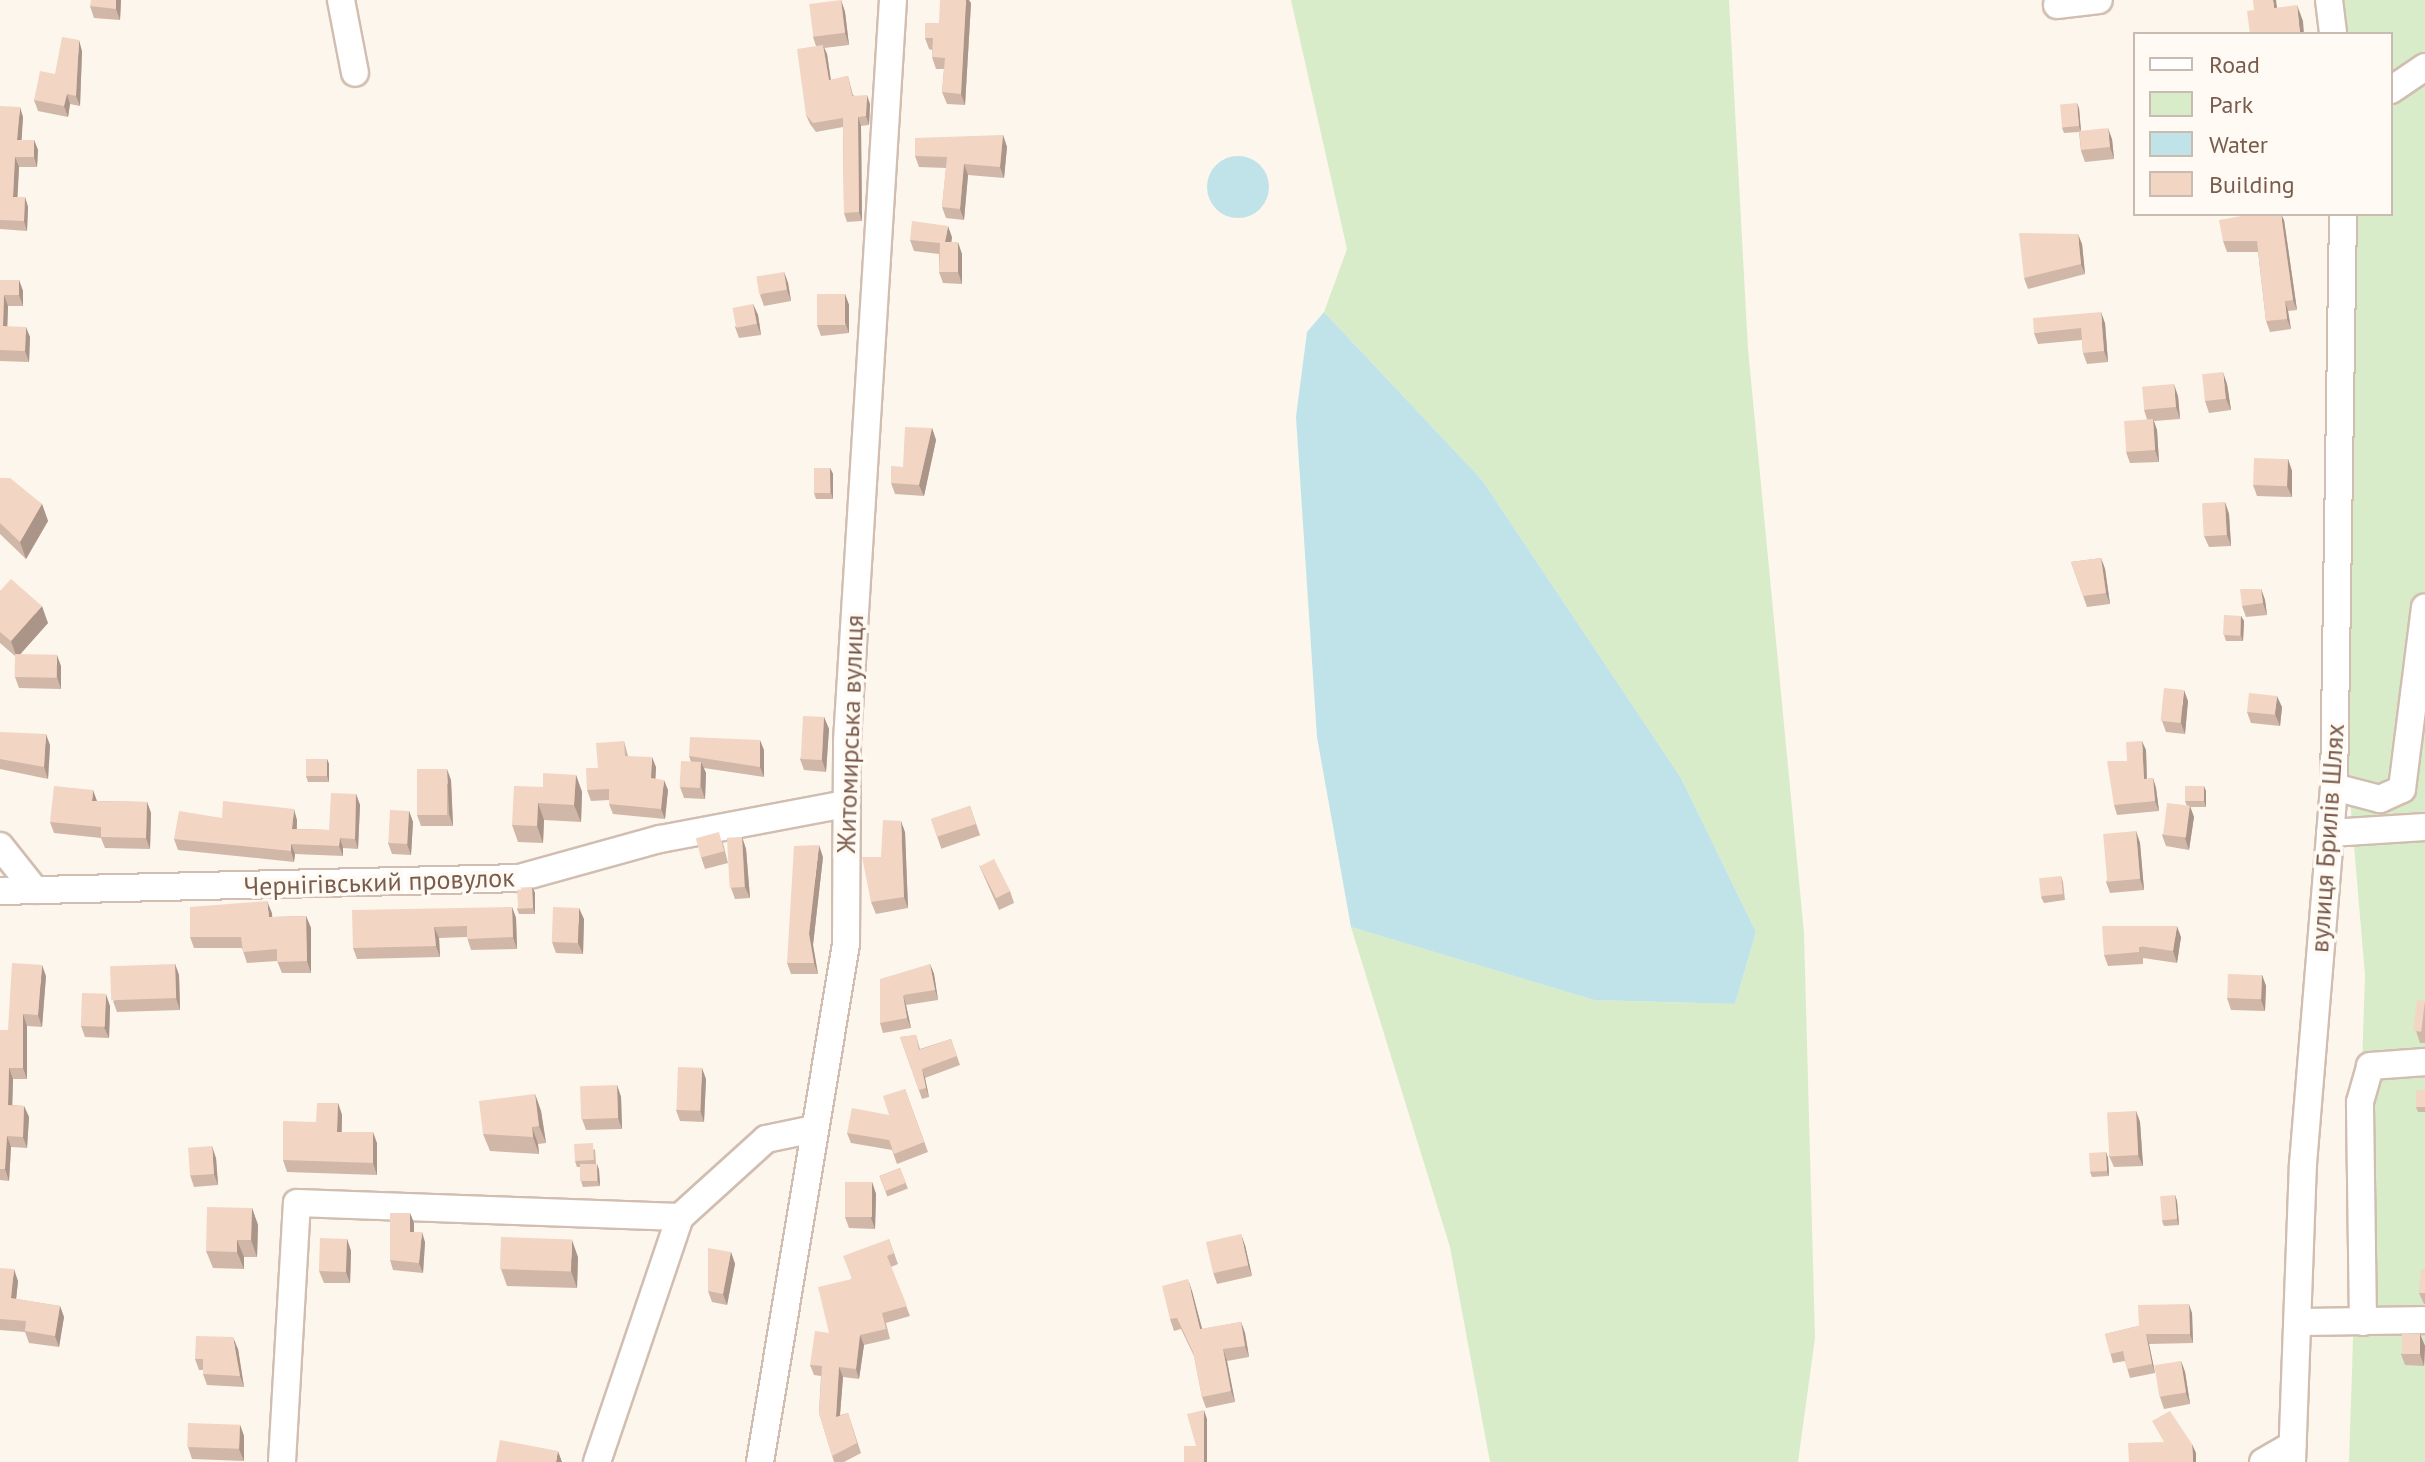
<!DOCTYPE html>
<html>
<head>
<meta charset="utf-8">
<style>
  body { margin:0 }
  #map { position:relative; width:2425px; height:1462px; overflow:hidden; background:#fdf6ec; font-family:"PT Sans",sans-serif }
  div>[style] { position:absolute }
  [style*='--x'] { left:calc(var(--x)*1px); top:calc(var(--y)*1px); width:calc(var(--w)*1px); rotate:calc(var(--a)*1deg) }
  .green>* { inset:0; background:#d8ecc9 }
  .water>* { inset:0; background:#bfe3e8 }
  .round { border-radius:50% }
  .roads { filter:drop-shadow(2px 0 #d1beb0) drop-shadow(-2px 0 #d1beb0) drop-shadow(0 2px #d1beb0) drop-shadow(0 -2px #d1beb0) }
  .minor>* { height:26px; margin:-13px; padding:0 13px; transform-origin:13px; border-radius:13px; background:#fff }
  .wall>* { inset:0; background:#d1b7a8; transform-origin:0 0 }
  .shaded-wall>* { inset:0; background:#aa9588 }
  .building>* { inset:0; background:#f3d5c3; transform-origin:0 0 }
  span { translate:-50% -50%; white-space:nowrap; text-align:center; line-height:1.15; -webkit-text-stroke:7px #fffaf3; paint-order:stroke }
  .street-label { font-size:26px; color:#7a5c4d }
  .legend { position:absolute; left:2133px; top:32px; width:260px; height:184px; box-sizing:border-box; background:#fffaf3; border:2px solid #cabbb1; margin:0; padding:10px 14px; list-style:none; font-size:24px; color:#7a5c4d }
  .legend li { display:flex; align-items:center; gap:16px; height:40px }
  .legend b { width:40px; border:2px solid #cabbb1 }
</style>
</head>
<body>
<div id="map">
  <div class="green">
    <div style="clip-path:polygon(1291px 0,1729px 0,1748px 349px,1804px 933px,1815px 1338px,1798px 1462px,1490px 1462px,1450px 1247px,1351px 927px,1594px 1000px,1735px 1004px,1756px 932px,1681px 778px,1482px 480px,1324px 312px,1347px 249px)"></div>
    <div style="clip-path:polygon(2341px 0,2425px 0,2425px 1462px,2349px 1462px,2365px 975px,2348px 775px,2352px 214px,2391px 214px,2391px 34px,2343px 34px)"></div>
  </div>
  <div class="water">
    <div class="round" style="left:1207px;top:156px;width:62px;height:62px"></div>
    <div style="clip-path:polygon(1324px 312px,1482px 480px,1681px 778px,1756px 932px,1735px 1004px,1594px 1000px,1351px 927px,1317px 737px,1296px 417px,1307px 332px)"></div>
  </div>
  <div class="roads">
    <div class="minor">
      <div style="--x:341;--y:0;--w:74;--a:79.1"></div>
      <div style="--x:2329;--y:0;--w:34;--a:83"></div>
      <div style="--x:2057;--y:5;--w:42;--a:-6.8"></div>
      <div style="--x:2391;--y:90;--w:41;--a:-34.1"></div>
      <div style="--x:2334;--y:787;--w:48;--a:14.6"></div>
      <div style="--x:2380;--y:799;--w:24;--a:-24"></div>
      <div style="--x:2402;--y:789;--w:183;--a:-82.8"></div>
      <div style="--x:2330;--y:833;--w:95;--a:-3.6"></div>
      <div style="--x:0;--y:846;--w:56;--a:51.5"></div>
      <div style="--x:0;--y:891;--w:519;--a:-1.43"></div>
      <div style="--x:519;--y:878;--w:146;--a:-15.5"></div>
      <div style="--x:660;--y:839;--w:189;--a:-10.7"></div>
      <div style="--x:2302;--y:1322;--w:123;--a:-0.9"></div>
      <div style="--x:2363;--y:1322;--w:220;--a:-90.8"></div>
      <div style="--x:2360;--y:1102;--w:37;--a:-74"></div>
      <div style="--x:2370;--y:1066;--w:55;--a:-4.2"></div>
      <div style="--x:282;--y:1462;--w:259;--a:-86.7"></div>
      <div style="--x:297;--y:1203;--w:383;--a:2.1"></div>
      <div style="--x:597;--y:1462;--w:259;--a:-71.3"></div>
      <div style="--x:680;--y:1217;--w:116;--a:-42.2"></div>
      <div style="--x:766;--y:1139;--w:49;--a:-11.8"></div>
      <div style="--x:760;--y:1462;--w:525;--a:-80.57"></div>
      <div style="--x:846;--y:944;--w:203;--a:-89.7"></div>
      <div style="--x:847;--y:741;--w:742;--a:-86.45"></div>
      <div style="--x:2263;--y:1462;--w:34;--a:-30"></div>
      <div style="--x:2292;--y:1462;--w:298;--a:-87.9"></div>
      <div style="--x:2303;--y:1164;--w:378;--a:-85.3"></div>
      <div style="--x:2334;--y:787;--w:573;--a:-89.1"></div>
    </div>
  </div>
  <div class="wall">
    <div style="clip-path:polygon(121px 0,120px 20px,94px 18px,90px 6px)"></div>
    <div style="clip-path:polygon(841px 0,845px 12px,849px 45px,824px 48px,827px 54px,831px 80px,848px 76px,853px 95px,870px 104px,869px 125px,861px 126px,862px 221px,847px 222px,844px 213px,843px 127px,816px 132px,810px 124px,806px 115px,816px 46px,813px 37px)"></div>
    <div style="clip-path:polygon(971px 3px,965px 105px,947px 104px,942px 92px,944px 69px,936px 69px,932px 57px,932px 50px,929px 49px,925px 38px,939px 23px)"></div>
    <div style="clip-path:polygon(82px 51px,80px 106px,70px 104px,68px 117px,38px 111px,34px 100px,55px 74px)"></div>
    <div style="clip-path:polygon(0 106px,23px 117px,21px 140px,34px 140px,38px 150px,37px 167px,19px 167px,17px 197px,25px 197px,28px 207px,27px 231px,0 229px)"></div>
    <div style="clip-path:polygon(2079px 108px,2081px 131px,2112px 139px,2114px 159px,2085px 162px,2081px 151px,2079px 132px,2064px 133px,2062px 128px)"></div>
    <div style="clip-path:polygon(1003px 135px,1007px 147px,1004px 178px,968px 175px,964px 220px,946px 218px,942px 207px,946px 168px,919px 167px,915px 156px)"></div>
    <div style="clip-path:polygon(2284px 220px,2297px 310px,2288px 311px,2291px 329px,2270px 332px,2266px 321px,2258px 252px,2227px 252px,2223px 241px)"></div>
    <div style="clip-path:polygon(952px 237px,951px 242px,962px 254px,962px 284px,943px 283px,939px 272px,939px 254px,914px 251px,910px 240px)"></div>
    <div style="clip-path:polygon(2082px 244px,2085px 274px,2028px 289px,2024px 278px)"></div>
    <div style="clip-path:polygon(784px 272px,788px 283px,791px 301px,764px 306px,760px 295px)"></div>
    <div style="clip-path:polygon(0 280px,19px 280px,23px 291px,23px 306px,8px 306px,7px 326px,30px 337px,29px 362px,0 361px)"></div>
    <div style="clip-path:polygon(845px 294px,849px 305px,849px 333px,821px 336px,817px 325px)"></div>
    <div style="clip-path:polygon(753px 304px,758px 315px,761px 335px,739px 338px,735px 327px)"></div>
    <div style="clip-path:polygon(2105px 323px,2108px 362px,2087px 364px,2083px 353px,2082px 340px,2038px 344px,2034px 333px)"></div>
    <div style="clip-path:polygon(2227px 384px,2231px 410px,2209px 413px,2205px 401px)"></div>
    <div style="clip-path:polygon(2178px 396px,2180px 419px,2154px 421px,2157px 430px,2159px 462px,2130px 463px,2126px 452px,2147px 419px,2144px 410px)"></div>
    <div style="clip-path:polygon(932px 428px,936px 440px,924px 496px,895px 494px,891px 483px)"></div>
    <div style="clip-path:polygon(2288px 459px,2292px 471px,2292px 497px,2257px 496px,2253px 485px)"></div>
    <div style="clip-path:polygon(830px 468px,833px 474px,833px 499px,816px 499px,814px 493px)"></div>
    <div style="clip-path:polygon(0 478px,42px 504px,48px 521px,26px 559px,0 534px)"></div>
    <div style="clip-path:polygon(2225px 502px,2229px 514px,2231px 546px,2209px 547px,2204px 536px)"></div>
    <div style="clip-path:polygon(2101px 558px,2105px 569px,2110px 604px,2087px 607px,2071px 562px)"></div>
    <div style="clip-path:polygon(2261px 589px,2265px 600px,2267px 615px,2246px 617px,2242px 606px)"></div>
    <div style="clip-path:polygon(0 591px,48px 623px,20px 654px,61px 666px,61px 689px,19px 688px,15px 677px,15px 656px,0 643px)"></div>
    <div style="clip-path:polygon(2241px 616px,2244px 621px,2243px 641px,2226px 641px,2224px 635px)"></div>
    <div style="clip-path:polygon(2188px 701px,2185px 734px,2166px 732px,2162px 721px)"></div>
    <div style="clip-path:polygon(2282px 707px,2280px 726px,2251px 723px,2247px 712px)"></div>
    <div style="clip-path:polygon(824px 717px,829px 729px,826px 772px,804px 770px,800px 759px)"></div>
    <div style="clip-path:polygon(0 732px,50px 745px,48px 779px,0 769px)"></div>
    <div style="clip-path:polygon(624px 741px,628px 756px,656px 767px,655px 779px,668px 790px,665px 819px,613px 814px,609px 804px,609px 800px,591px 801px,587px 790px,598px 768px)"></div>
    <div style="clip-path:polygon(764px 750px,764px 777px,704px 768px,706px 773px,705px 799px,684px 798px,680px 787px,691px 762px,689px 756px)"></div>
    <div style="clip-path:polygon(2146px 750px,2147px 779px,2153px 778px,2156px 788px,2159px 811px,2117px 815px,2114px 805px,2127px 761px)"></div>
    <div style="clip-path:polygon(327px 759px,329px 764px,329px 782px,308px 782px,306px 776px)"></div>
    <div style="clip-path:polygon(576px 775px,582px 792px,581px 822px,544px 820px,543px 843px,518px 842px,512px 825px,543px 787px)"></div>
    <div style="clip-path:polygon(451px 780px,453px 826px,421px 826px,417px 815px)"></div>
    <div style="clip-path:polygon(2206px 791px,2206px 807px,2190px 807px,2194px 817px,2189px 850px,2166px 846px,2162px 835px,2187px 806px,2185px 801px)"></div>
    <div style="clip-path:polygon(356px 794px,360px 805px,358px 849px,343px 848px,343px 856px,295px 854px,294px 862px,178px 850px,174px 839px,222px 818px,297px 820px,297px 829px,329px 830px)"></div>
    <div style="clip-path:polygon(97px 801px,147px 802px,151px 813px,150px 849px,105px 848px,101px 838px,54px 833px,50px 822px)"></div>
    <div style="left:970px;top:806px;width:31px;height:41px;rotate:71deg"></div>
    <div style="clip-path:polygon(409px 811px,413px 822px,411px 855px,392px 854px,388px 843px)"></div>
    <div style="clip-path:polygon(2136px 831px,2140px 843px,2144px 890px,2110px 893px,2106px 882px)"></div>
    <div style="clip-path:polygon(905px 832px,908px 908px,876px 914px,871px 902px)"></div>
    <div style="clip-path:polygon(742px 837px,746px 849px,750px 898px,735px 899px,731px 888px)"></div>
    <div style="clip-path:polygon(723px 843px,728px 863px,705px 869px,701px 857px)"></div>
    <div style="clip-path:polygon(823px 857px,813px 945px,818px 974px,791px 974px,787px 963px)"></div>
    <div style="clip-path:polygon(979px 865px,1010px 891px,1014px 903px,999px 910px)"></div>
    <div style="clip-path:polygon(2061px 876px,2063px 882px,2065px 900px,2044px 903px,2041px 897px)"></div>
    <div style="clip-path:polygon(532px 887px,535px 893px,535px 914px,519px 914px,517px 909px)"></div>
    <div style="clip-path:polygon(512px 907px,516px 918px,517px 949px,471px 950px,467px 937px,439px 938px,440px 957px,357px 959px,353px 948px)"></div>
    <div style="clip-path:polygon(272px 913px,272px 917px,306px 916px,311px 928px,311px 973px,282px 973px,277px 961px,247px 963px,242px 948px,194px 948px,190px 937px)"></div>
    <div style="clip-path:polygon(584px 919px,583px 954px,556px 953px,552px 942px)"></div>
    <div style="clip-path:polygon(2181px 937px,2177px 963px,2143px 958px,2143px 964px,2108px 966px,2104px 955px)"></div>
    <div style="clip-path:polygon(175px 964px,179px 975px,180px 1010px,117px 1012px,113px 1001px)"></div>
    <div style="clip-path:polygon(930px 964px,934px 974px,938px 1000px,906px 1005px,911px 1028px,883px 1033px,880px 1023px)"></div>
    <div style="clip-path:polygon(2262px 975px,2266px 986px,2265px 1011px,2231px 1010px,2227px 998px)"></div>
    <div style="clip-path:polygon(46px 976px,42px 1027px,27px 1026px,27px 1079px,13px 1079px,12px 1105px,24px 1106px,29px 1117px,27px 1148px,11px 1147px,9px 1181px,0 1180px,0 1030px,8px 1030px)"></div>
    <div style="clip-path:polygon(2425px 1001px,2425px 1043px,2420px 1043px,2416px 1031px)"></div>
    <div style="clip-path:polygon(110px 1006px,109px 1038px,85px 1037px,81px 1026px)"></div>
    <div style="clip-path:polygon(916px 1035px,920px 1049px,951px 1039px,960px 1065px,925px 1078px,929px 1097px,922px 1099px,900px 1037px)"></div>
    <div style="clip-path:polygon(706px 1079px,704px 1122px,680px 1121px,676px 1110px)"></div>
    <div style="clip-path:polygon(617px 1085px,621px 1097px,622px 1129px,586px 1130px,582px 1119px)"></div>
    <div style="clip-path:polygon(905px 1089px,928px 1152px,897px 1164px,892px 1150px,851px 1143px,847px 1133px,889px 1115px)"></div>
    <div style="clip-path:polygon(2425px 1090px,2425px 1112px,2418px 1112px,2416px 1107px)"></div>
    <div style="clip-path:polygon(535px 1094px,541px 1111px,546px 1143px,538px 1144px,539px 1154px,490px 1151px,483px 1134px)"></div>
    <div style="clip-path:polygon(338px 1103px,342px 1115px,342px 1132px,377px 1143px,377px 1175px,287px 1172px,283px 1160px,316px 1122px)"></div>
    <div style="clip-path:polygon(2136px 1111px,2140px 1122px,2143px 1166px,2114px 1167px,2109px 1156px)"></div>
    <div style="clip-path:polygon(595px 1149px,596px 1164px,597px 1164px,599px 1170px,600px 1186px,583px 1187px,581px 1181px,580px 1167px,577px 1167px,575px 1161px)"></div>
    <div style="clip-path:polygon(2106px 1152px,2108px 1158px,2109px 1176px,2092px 1177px,2090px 1172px)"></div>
    <div style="clip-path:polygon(216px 1158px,218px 1185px,194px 1187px,190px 1175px)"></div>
    <div style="left:900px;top:1168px;width:22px;height:22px;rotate:69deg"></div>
    <div style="clip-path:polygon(872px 1182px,876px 1194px,875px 1229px,849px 1228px,845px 1217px)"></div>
    <div style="clip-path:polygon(2175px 1195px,2177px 1201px,2179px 1225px,2164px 1226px,2162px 1221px)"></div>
    <div style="clip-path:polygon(252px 1208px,258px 1225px,257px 1257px,244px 1257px,244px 1269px,213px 1268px,206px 1251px)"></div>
    <div style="clip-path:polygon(410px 1213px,414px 1223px,414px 1232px,425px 1242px,423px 1273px,393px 1270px,390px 1260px)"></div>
    <div style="clip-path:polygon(347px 1239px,351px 1251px,350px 1283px,324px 1283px,319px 1271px)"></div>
    <div style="clip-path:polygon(889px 1239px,898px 1264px,891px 1267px,910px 1316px,886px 1323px,890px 1339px,864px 1345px,859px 1379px,843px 1377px,840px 1415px,848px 1413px,861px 1453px,844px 1462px,834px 1462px,819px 1413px,821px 1376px,814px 1375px,810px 1365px,829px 1333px,851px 1279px)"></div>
    <div style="clip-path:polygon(1245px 1245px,1252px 1276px,1217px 1284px,1213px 1272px)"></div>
    <div style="clip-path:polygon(731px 1252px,735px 1264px,727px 1305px,712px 1302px,708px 1291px)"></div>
    <div style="clip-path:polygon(578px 1257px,577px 1288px,507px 1286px,501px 1269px)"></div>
    <div style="clip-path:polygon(0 1268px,18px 1281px,16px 1299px,60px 1306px,64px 1317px,59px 1347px,29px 1343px,25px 1332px,0 1330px)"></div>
    <div style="clip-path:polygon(2425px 1269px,2425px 1304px,2424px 1304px,2419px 1293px)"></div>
    <div style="clip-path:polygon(1192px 1291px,1202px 1329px,1241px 1322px,1245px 1333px,1249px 1357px,1227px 1361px,1235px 1402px,1206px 1408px,1202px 1397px,1194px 1356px,1181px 1329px,1174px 1331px,1170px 1319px)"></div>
    <div style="clip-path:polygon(2192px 1313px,2193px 1343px,2149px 1344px,2155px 1373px,2130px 1378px,2125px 1361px,2113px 1363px,2105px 1334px)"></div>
    <div style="clip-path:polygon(2420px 1334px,2425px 1346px,2424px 1366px,2405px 1365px,2401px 1354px)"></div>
    <div style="clip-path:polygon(238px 1349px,244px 1387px,207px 1385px,203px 1374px,203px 1370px,199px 1370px,195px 1359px)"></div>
    <div style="clip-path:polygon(2181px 1361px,2185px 1372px,2190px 1404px,2164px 1409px,2160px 1397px)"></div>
    <div style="clip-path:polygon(240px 1425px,244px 1436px,244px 1461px,192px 1459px,188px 1447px)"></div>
  </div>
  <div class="shaded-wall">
    <div style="clip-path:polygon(116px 0,121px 0,120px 20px,116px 9px)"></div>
    <div style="clip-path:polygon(841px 0,845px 12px,849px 45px,845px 33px)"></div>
    <div style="clip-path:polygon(966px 0,969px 0,971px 3px,965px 105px,961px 94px)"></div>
    <div style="clip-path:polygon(2273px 0,2276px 0,2279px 23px,2274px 8px)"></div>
    <div style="clip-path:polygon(2297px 5px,2303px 21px,2304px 34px,2300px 34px)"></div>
    <div style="clip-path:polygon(79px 40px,82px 51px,80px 106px,76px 96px)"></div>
    <div style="clip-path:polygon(823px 45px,827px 54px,832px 89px,829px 80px)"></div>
    <div style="clip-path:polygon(67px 94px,70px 104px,68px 117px,64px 106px)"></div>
    <div style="clip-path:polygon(867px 95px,870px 104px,869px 125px,866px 116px)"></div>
    <div style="clip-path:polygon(2077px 103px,2079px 108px,2081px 132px,2079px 126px)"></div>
    <div style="clip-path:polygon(20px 107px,23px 117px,21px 150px,17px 140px)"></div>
    <div style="clip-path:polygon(858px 117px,861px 126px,862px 221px,859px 212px)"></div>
    <div style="clip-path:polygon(2108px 128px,2112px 139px,2114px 159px,2110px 147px)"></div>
    <div style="clip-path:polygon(1003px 135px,1007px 147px,1004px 178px,1000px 167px)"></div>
    <div style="clip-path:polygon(34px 140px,38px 150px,37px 167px,34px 157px)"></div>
    <div style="clip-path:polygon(15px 157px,19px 167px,17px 207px,13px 197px)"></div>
    <div style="clip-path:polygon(964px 164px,968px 175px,964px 220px,960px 209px)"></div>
    <div style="clip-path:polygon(25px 197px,28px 207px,27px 231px,24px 221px)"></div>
    <div style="clip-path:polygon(2281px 214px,2284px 220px,2297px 310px,2293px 300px)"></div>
    <div style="clip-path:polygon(948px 226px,952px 237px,950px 253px,945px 242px)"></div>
    <div style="clip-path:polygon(2078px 234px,2082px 244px,2085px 274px,2081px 264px)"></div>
    <div style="clip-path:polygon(958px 242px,962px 254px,962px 284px,958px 272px)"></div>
    <div style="clip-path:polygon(784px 272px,788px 283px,791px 301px,787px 290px)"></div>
    <div style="clip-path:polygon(19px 280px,23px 291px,23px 306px,19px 295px)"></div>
    <div style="clip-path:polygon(845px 294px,849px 305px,849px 333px,845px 322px)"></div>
    <div style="clip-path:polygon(4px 295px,8px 306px,7px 337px,3px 326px)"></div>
    <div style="clip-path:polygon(2285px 301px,2288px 311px,2291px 329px,2287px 319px)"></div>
    <div style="clip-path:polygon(753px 304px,758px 315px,761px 335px,757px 324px)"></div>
    <div style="clip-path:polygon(2101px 312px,2105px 323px,2108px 362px,2104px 351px)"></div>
    <div style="clip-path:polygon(26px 327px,30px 337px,29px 362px,25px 351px)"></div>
    <div style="clip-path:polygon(2223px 372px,2227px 384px,2231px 410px,2226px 399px)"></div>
    <div style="clip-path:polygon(2174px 384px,2178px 396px,2180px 419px,2176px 407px)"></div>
    <div style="clip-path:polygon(2153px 419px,2157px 430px,2159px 462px,2155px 450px)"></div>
    <div style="clip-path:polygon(932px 428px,936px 440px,924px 496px,919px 485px)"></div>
    <div style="clip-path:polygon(2288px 459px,2292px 471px,2292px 497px,2287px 486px)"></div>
    <div style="clip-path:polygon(830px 468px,833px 474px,833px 499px,831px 493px)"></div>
    <div style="clip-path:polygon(2225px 502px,2229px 514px,2231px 546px,2227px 535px)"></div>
    <div style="clip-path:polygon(42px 504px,48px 521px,26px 559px,20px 542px)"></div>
    <div style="clip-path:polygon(2101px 558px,2105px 569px,2110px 604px,2106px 593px)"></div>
    <div style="clip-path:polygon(2261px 589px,2265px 600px,2267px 615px,2263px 603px)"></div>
    <div style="clip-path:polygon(42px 606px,48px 623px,17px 658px,11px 641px)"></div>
    <div style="clip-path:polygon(2241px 616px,2244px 621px,2243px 641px,2241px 636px)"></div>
    <div style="clip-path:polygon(57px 655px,61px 666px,61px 689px,57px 677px)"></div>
    <div style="clip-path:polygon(2184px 690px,2188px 701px,2185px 734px,2181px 723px)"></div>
    <div style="clip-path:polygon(2277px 696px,2282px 707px,2280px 726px,2275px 714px)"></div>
    <div style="clip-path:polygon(824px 717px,829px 729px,826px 772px,822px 760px)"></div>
    <div style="clip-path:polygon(46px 734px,50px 745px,48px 779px,44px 767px)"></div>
    <div style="clip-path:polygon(760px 740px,764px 750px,764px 777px,760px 767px)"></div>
    <div style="clip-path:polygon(2142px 741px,2146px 750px,2147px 788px,2144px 779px)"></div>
    <div style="clip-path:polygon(652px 757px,656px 767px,655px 789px,651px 778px)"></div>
    <div style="clip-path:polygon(327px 759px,329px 764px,329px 782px,327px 776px)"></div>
    <div style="clip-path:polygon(701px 762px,706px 773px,705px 799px,701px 787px)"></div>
    <div style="clip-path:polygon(447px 769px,451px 780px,453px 826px,449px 814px)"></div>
    <div style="clip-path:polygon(576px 775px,582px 792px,581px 822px,574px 805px)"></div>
    <div style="clip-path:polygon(2153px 778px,2156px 788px,2159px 811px,2155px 801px)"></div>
    <div style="clip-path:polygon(664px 780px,668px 790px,665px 819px,661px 809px)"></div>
    <div style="clip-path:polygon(2204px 786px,2206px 791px,2206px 807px,2204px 801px)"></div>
    <div style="clip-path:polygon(93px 790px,97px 801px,92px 801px)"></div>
    <div style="clip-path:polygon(356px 794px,360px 805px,358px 849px,355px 839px)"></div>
    <div style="clip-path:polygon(147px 802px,151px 813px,150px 849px,146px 838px)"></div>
    <div style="clip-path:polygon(538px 803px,544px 820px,543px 843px,537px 826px)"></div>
    <div style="clip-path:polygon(2190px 806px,2194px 817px,2189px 850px,2185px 838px)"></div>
    <div style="clip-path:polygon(294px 809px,297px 820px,296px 839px,292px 829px)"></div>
    <div style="clip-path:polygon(409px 811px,413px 822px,411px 855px,407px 844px)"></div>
    <div style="clip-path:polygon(901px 821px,905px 832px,908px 908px,904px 897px)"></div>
    <div style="clip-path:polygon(2136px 831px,2140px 843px,2144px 890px,2140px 879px)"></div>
    <div style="clip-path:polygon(742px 837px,746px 849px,750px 898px,745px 887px)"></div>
    <div style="clip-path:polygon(340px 838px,343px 848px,343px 856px,339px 846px)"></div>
    <div style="clip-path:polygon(291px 844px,295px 854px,294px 862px,291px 851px)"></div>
    <div style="clip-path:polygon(819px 845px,823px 857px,813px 945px,818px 974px,814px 963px,809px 934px)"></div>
    <div style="clip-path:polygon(532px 887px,535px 893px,535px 914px,533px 908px)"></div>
    <div style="clip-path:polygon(267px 901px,272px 913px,273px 928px,269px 917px)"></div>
    <div style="clip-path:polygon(512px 907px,516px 918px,517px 949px,513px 937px)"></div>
    <div style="clip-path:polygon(579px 908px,584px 919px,583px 954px,578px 943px)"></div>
    <div style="clip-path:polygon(306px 916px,311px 928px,311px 973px,307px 961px)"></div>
    <div style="clip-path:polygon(2177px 926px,2181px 937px,2177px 963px,2173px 951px)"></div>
    <div style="clip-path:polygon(434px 927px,439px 938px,440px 957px,436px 946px)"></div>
    <div style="clip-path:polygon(175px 964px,179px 975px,180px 1010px,176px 998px)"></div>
    <div style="clip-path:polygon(930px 964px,934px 974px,938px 1000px,935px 990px)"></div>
    <div style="clip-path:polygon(42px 965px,46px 976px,42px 1027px,38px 1015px)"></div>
    <div style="clip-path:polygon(2262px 975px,2266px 986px,2265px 1011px,2261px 1000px)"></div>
    <div style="clip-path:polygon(106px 994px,110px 1006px,109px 1038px,104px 1027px)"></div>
    <div style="clip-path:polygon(903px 995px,906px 1005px,911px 1028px,907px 1018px)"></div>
    <div style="clip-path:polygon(23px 1014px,27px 1026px,27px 1079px,23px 1068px)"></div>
    <div style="clip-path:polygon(9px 1068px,13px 1079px,12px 1116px,8px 1105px)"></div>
    <div style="clip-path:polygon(702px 1068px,706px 1079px,704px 1122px,700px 1110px)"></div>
    <div style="clip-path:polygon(922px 1069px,925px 1078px,929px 1097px,926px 1088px)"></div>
    <div style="clip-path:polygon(617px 1085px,621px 1097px,622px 1129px,618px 1118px)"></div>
    <div style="clip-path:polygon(535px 1094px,541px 1111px,546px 1143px,539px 1126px)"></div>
    <div style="clip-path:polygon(338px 1103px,342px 1115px,341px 1144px,337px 1132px)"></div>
    <div style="clip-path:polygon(24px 1106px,29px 1117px,27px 1148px,23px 1137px)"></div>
    <div style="clip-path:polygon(2136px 1111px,2140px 1122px,2143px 1166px,2138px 1155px)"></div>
    <div style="clip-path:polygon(532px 1127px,538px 1144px,539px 1154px,533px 1137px)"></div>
    <div style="clip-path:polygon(373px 1132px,377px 1143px,377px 1175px,373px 1163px)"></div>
    <div style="clip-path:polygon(7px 1136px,11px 1147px,9px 1181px,5px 1169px)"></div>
    <div style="clip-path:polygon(212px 1146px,216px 1158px,218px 1185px,214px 1174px)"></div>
    <div style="clip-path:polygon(2106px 1152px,2108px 1158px,2109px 1176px,2107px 1171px)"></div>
    <div style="clip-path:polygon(597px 1164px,599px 1170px,600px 1186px,598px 1181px)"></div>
    <div style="clip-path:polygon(872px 1182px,876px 1194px,875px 1229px,871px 1218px)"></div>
    <div style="clip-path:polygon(2175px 1195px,2177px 1201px,2179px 1225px,2177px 1219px)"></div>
    <div style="clip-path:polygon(252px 1208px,258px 1225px,257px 1257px,251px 1240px)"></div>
    <div style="clip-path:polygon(410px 1213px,414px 1223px,414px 1241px,410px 1232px)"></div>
    <div style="clip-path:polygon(422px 1232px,425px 1242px,423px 1273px,419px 1263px)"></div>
    <div style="clip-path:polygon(1241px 1234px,1245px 1245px,1252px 1276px,1248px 1265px)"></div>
    <div style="clip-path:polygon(347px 1239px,351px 1251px,350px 1283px,346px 1272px)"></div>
    <div style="clip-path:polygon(237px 1240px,244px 1257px,244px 1269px,237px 1252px)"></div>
    <div style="clip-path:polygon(572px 1240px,578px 1257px,577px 1288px,571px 1271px)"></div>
    <div style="clip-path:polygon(731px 1252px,735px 1264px,727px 1305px,723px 1294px)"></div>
    <div style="clip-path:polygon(14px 1269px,18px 1281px,15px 1310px,11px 1298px)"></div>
    <div style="clip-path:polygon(1188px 1279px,1192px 1291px,1205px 1340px,1200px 1329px)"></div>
    <div style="clip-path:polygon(2189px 1304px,2192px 1313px,2193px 1343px,2190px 1334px)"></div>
    <div style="clip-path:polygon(60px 1306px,64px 1317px,59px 1347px,55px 1336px)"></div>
    <div style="clip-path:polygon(1241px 1322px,1245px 1333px,1249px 1357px,1245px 1346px)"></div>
    <div style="clip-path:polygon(2146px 1334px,2149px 1344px,2155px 1373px,2152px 1364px)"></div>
    <div style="clip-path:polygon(2420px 1334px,2425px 1346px,2424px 1366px,2420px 1354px)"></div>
    <div style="clip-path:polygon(860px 1335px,864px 1345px,859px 1379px,856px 1369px)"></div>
    <div style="clip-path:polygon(233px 1337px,238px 1349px,244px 1387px,240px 1376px)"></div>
    <div style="clip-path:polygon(1223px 1349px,1227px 1361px,1235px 1402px,1231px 1391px)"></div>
    <div style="clip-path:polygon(2181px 1361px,2185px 1372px,2190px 1404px,2186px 1393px)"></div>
    <div style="clip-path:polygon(839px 1367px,843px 1377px,839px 1427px,836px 1417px)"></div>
    <div style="clip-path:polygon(1204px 1410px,1207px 1419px,1207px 1462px,1204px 1462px)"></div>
    <div style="clip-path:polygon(240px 1425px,244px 1436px,244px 1461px,239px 1449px)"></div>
    <div style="clip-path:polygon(2192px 1444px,2196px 1453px,2196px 1462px,2193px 1462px)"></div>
    <div style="clip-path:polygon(558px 1451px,562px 1462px,556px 1462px)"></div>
  </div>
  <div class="building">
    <div style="clip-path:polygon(91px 0,116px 0,116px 9px,90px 6px)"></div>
    <div style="left:841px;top:0;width:33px;height:32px;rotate:83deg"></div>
    <div style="clip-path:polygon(940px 0,966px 0,961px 94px,942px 92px,945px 58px,932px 57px,933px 38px,925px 38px,925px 23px,939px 23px)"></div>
    <div style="clip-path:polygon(2253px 0,2273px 0,2274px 8px,2297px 5px,2300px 34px,2250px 34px,2247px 11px,2254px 10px)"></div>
    <div style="clip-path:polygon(62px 37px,79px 40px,76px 96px,67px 94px,64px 106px,34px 100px,40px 71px,55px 74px)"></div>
    <div style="clip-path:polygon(823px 45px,829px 80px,848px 76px,852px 96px,867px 95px,866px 116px,858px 117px,859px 212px,844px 213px,843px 118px,813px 123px,806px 115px,797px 49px)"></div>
    <div style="left:2077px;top:103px;width:23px;height:17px;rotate:85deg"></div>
    <div style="clip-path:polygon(0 106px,20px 107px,17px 140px,34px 140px,34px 157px,15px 157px,13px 197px,25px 197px,24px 221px,0 220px)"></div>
    <div style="left:2108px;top:128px;width:19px;height:29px;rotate:84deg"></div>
    <div style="clip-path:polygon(1003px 135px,1000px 167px,964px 164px,960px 209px,942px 207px,947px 157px,915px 156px,915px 138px)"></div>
    <div style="clip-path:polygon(2253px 214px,2281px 214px,2293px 300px,2285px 301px,2287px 319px,2266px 321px,2257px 241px,2223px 241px,2219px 220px)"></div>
    <div style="clip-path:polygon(912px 221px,948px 226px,945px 242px,958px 242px,958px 272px,939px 272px,940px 243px,910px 240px)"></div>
    <div style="clip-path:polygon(2019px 233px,2078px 234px,2081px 264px,2024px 278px)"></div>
    <div style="left:784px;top:272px;width:18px;height:28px;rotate:81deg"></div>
    <div style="clip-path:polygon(0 280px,19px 280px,19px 295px,4px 295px,3px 326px,26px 327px,25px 351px,0 350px)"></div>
    <div style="left:817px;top:294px;width:28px;height:31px"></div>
    <div style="left:753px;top:304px;width:20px;height:21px;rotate:79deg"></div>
    <div style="clip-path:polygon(2101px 312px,2104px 351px,2083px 353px,2081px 328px,2034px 333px,2033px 318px)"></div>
    <div style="left:2223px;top:372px;width:27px;height:21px;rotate:84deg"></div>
    <div style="left:2174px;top:384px;width:23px;height:32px;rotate:85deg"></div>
    <div style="left:2153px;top:419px;width:31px;height:29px;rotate:86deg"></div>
    <div style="clip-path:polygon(905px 427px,932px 428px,919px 485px,891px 483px,891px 466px,903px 467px)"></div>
    <div style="left:2254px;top:458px;width:34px;height:27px;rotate:2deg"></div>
    <div style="left:814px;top:468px;width:16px;height:25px"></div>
    <div style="clip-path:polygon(0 478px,10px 478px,42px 504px,20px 542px,0 523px)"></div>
    <div style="left:2225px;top:502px;width:33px;height:23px;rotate:87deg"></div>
    <div style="clip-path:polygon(2101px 558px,2106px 593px,2083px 596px,2071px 562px)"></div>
    <div style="clip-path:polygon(11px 579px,42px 606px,11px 641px,0 632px,0 591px)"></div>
    <div style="clip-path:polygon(2240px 589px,2261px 589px,2263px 603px,2242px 606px)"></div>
    <div style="left:2224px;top:615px;width:17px;height:20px;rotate:3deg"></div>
    <div style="left:15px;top:654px;width:42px;height:23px;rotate:1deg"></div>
    <div style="left:2164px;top:688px;width:20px;height:33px;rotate:6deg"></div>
    <div style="left:2249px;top:693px;width:28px;height:19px;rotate:6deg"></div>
    <div style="left:803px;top:716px;width:21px;height:43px;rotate:3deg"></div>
    <div style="clip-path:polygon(0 732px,46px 734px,44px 767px,0 759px)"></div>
    <div style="clip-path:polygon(690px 737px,760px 740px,760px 767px,689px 756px)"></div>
    <div style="clip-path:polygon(624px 741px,625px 756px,652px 757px,651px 778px,664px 780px,661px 809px,609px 804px,609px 789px,587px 790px,586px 768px,598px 768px,596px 743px)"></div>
    <div style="clip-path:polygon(2142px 741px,2144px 779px,2153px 778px,2155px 801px,2114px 805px,2107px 761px,2127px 761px,2126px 742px)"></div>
    <div style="left:306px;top:759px;width:21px;height:17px"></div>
    <div style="left:681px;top:761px;width:20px;height:26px;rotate:3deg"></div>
    <div style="left:417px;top:769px;width:30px;height:46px"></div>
    <div style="clip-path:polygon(543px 773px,576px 775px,574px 805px,538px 803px,537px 826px,512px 825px,514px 786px,543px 787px)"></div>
    <div style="clip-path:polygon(54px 786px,93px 790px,92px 801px,147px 802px,146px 838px,101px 837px,101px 827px,50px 822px)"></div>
    <div style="left:2185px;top:786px;width:19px;height:15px"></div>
    <div style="clip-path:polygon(331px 793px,356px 794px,355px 839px,340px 838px,339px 846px,291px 844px,291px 851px,174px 839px,179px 811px,222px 818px,223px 801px,294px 809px,292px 829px,329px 830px)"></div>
    <div style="left:2167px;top:803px;width:23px;height:32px;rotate:7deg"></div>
    <div style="left:970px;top:806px;width:19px;height:41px;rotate:72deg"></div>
    <div style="left:390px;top:810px;width:19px;height:33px;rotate:3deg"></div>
    <div style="clip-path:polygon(883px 820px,901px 821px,904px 897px,871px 902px,862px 857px,881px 857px)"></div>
    <div style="left:2136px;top:831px;width:48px;height:33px;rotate:85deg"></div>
    <div style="left:719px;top:832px;width:20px;height:24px;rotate:75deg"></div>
    <div style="left:742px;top:837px;width:50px;height:15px;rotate:87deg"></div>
    <div style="clip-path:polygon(819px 845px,809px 934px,814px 963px,787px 963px,794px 846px)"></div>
    <div style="left:994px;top:859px;width:36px;height:16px;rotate:63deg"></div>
    <div style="left:2061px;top:876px;width:18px;height:22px;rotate:84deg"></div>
    <div style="left:532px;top:887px;width:21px;height:15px;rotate:87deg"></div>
    <div style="clip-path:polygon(267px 901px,269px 917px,306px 916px,307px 961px,277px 962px,277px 949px,243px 952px,241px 937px,190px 937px,190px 907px)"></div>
    <div style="clip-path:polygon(512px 907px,513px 937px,467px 939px,467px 926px,434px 927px,436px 946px,353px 948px,352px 910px)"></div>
    <div style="left:553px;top:907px;width:26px;height:35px;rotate:2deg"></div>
    <div style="clip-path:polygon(2102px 926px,2177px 926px,2173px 951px,2139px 946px,2139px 952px,2104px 955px)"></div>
    <div style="clip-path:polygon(12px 963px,42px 965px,38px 1015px,23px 1014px,23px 1068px,9px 1068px,8px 1105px,24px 1106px,23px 1137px,7px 1136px,5px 1169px,0 1169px,0 1030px,8px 1030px)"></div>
    <div style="left:175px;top:964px;width:34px;height:65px;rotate:88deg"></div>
    <div style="clip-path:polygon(930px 964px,935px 990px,903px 995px,907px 1018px,880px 1023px,880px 979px)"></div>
    <div style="left:2228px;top:974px;width:34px;height:24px;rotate:2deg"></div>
    <div style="left:82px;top:993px;width:24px;height:33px;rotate:2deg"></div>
    <div style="left:2417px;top:1000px;width:8px;height:31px;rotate:7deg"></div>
    <div style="clip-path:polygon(916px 1035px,919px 1050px,951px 1039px,957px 1056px,922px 1069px,926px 1088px,919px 1090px,900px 1037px)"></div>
    <div style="left:678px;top:1067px;width:24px;height:43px;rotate:2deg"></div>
    <div style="left:617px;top:1085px;width:33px;height:37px;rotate:88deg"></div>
    <div style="clip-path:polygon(905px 1089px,924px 1142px,894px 1154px,889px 1140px,847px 1133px,852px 1108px,889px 1115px,883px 1096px)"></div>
    <div style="left:2416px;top:1090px;width:9px;height:17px"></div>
    <div style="clip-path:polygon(535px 1094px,539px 1126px,532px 1127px,533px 1137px,483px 1134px,479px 1101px)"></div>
    <div style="clip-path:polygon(317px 1103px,338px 1103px,337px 1132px,373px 1132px,373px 1163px,283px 1160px,283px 1121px,316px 1122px)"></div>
    <div style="left:2136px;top:1111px;width:44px;height:29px;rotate:87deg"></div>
    <div style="left:593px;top:1143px;width:17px;height:19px;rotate:87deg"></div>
    <div style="left:212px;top:1146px;width:28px;height:24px;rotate:86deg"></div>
    <div style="left:2106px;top:1152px;width:19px;height:17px;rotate:87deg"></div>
    <div style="left:580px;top:1164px;width:17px;height:17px"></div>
    <div style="left:900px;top:1168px;width:16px;height:22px;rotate:68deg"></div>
    <div style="left:845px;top:1182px;width:27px;height:35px"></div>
    <div style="left:2175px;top:1195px;width:24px;height:15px;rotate:85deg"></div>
    <div style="clip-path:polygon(207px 1207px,252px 1208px,251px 1240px,237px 1240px,237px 1252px,206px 1251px)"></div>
    <div style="clip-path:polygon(390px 1213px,410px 1213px,410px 1232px,422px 1232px,419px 1263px,390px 1260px)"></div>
    <div style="left:1241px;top:1234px;width:32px;height:36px;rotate:77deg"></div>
    <div style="left:501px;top:1237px;width:71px;height:32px;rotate:2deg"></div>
    <div style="left:320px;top:1238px;width:27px;height:33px;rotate:2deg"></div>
    <div style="clip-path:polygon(889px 1239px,894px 1253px,887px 1256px,907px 1306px,882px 1313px,886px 1329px,860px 1335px,856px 1369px,839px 1367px,836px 1417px,848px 1413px,857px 1443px,832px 1456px,819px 1413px,822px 1366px,810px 1365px,815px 1331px,829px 1333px,818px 1287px,852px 1279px,843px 1256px)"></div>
    <div style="clip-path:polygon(708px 1248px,731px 1252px,723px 1294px,708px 1291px)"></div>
    <div style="clip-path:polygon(0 1268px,14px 1269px,11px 1298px,60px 1306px,55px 1336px,25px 1331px,26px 1321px,0 1319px)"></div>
    <div style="clip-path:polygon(2421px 1269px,2425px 1269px,2425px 1293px,2419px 1293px)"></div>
    <div style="clip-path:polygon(1188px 1279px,1200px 1329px,1241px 1322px,1245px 1346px,1223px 1349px,1231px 1391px,1202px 1397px,1193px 1352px,1177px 1318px,1170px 1319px,1162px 1286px)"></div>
    <div style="clip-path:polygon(2189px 1304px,2190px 1334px,2146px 1334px,2152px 1364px,2127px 1369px,2123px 1351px,2110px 1354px,2105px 1334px,2139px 1326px,2138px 1305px)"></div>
    <div style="left:2402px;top:1334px;width:18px;height:20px"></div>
    <div style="clip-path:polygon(196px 1336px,233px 1337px,240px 1376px,203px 1374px,203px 1359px,195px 1359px)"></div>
    <div style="left:2181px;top:1361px;width:32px;height:27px;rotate:81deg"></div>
    <div style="clip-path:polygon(1204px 1410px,1204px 1462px,1184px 1462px,1184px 1446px,1196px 1446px,1187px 1414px)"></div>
    <div style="clip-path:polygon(2170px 1411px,2192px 1444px,2193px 1462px,2129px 1462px,2128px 1443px,2164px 1442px,2152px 1421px)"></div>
    <div style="left:188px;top:1423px;width:52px;height:24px;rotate:2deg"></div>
    <div style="clip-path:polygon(500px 1440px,558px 1451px,556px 1462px,496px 1462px)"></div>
  </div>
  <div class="street-label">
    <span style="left:850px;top:734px;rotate:-88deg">Житомирська вулиця</span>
    <span style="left:2327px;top:838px;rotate:-86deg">вулиця Брилів Шлях</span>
    <span style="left:379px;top:882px;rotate:-2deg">Чернігівський провулок</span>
  </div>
  <ul class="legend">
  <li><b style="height:10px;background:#fff"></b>Road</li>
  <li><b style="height:22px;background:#d8ecc9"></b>Park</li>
  <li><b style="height:22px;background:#bfe3e8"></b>Water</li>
  <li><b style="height:22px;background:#f3d5c3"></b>Building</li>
  </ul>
</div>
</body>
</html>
